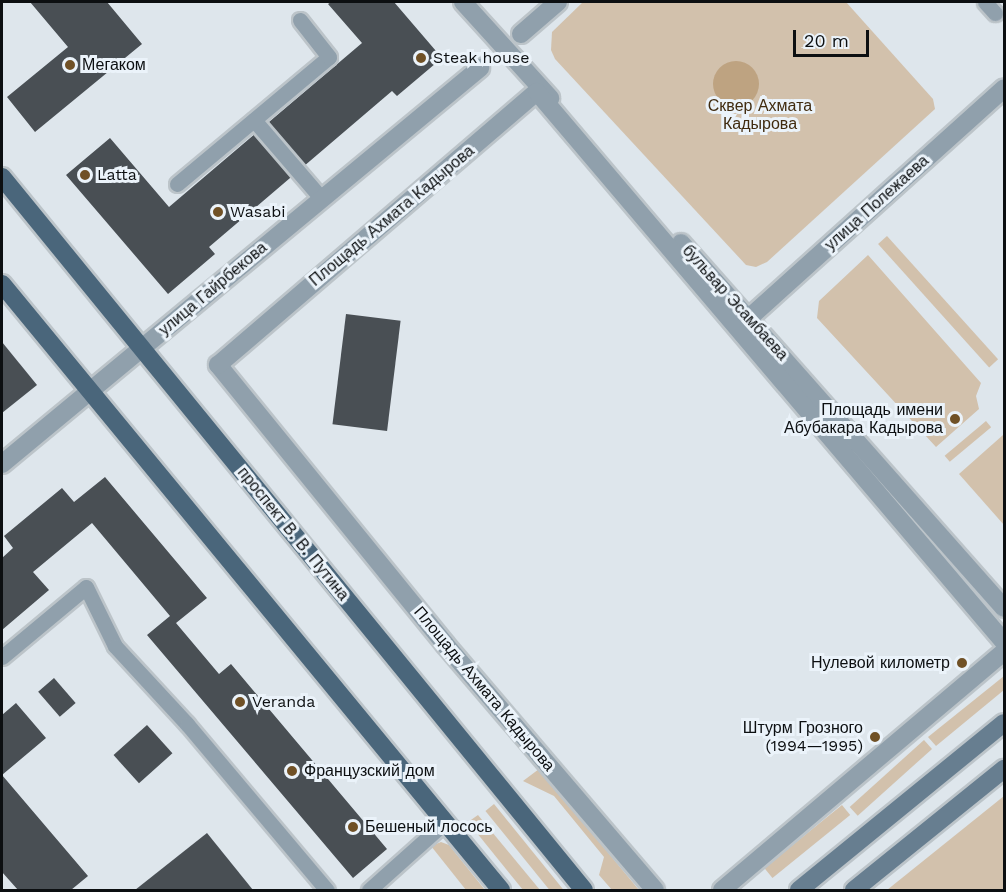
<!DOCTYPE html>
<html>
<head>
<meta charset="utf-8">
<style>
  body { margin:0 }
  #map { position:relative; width:1006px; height:892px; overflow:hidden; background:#dee6ec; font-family:"Work Sans",sans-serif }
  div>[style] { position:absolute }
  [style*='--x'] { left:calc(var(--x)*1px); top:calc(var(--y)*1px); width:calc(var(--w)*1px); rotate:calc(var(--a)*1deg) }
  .green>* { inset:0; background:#d2c1ac; transform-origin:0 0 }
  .water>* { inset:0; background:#bea381 }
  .round { border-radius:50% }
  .building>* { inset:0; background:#494f54; transform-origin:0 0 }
  .roads { filter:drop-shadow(2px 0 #bcc4c9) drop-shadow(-2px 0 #bcc4c9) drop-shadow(0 2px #bcc4c9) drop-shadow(0 -2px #bcc4c9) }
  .service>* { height:15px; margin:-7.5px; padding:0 7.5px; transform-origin:7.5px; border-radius:7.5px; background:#90a0ac }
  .pedestrian>* { height:18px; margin:-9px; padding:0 9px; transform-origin:9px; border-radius:9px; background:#90a0ac }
  .minor>* { height:18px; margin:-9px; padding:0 9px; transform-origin:9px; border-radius:9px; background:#90a0ac }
  .tertiary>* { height:18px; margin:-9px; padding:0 9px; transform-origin:9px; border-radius:9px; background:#90a0ac }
  .secondary>* { height:18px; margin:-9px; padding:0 9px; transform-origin:9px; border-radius:9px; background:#677e90 }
  .primary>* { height:18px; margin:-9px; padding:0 9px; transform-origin:9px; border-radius:9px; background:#4a667b }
  .dots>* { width:16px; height:16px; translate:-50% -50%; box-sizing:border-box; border:3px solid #ebf3fa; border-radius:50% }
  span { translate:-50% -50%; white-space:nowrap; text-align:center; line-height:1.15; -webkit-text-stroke:6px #ebf3fa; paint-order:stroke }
  .poi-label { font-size:16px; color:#0c0f11 }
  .left { translate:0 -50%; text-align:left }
  .right { translate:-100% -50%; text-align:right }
  .park-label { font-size:16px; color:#402b0f }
  .street-label { font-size:16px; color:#0c0f11 }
  .frame { position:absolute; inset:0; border:3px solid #0c0f11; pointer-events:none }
  .scale { position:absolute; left:793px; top:30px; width:76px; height:27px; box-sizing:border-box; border:3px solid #0c0f11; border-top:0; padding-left:8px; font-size:18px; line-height:21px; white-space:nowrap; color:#0c0f11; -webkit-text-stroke:4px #ebf3fa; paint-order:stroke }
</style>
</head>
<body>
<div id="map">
  <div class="green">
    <div style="clip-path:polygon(583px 2px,846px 2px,933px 99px,935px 109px,767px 262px,756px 267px,746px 265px,555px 59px,551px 50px,552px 32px)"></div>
    <div style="left:887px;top:236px;width:166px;height:12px;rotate:48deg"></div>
    <div style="clip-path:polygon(868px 255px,981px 383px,976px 396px,979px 409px,936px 447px,817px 318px,819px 301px)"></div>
    <div style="left:986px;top:421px;width:8px;height:54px;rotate:50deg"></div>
    <div style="clip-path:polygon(1003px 435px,1004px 436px,1004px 525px,959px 474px)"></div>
    <div style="clip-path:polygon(1004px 676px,1004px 690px,936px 746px,928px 737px)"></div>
    <div style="left:924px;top:740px;width:12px;height:100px;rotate:48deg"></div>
    <div style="clip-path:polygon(539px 769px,639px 890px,612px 890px,599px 875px,604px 857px,554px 796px,523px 781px)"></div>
    <div style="clip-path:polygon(1004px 796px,1004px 890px,887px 890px)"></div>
    <div style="left:494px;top:804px;width:111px;height:11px;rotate:51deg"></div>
    <div style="left:842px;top:805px;width:13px;height:100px;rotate:51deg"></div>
    <div style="clip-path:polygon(478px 815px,540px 890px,523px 890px,468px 822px)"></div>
    <div style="clip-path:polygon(441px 842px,449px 845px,485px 890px,466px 890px,431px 846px)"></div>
  </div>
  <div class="water">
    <div class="round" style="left:713px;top:61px;width:46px;height:46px"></div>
  </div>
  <div class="building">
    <div style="clip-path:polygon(30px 2px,107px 2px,142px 44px,35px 132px,7px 97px,68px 47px)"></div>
    <div style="clip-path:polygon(331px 2px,394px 2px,442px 58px,397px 96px,392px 91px,209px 247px,215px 254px,168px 294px,66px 175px,110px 138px,169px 207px,362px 43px,328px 4px)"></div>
    <div style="left:346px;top:314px;width:55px;height:111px;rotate:7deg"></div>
    <div style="clip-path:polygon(2px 342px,37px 385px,2px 413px)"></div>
    <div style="clip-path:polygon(105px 477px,207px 598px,176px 623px,219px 674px,231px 664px,387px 849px,353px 878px,147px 635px,170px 616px,92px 523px,33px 572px,49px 590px,2px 630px,2px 558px,13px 548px,4px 536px,62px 488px,74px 502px)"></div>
    <div style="left:54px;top:678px;width:33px;height:21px;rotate:49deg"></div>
    <div style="clip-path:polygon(16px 703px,46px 738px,2px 775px,88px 876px,71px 890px,18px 890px,2px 872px,2px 715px)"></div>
    <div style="left:147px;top:725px;width:38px;height:45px;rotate:48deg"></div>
    <div style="clip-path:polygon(207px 833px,253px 890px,135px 890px)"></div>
  </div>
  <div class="roads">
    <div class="service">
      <div style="--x:985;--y:2;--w:15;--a:48"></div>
      <div style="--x:254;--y:120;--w:104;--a:49.3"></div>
      <div style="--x:177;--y:184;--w:198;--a:-39.9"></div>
      <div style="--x:329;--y:57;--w:47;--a:-128.1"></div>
      <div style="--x:2;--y:657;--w:109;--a:-39.8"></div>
      <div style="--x:86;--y:587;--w:66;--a:63.8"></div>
      <div style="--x:115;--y:646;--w:106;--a:47.3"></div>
      <div style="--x:187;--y:724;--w:217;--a:49.9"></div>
      <div style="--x:369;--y:890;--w:102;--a:-41.8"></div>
    </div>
    <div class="pedestrian">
      <div style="--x:463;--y:2;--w:130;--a:47.8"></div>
      <div style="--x:681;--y:243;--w:487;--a:48.5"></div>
      <div style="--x:655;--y:890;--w:323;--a:-130.5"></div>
      <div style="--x:445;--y:644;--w:360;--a:-129.1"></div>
      <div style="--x:218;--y:365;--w:420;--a:-40.6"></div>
      <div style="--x:537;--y:92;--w:722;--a:49.67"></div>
      <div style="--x:722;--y:890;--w:369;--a:-40.2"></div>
    </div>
    <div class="minor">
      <div style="--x:749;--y:318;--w:343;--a:-42"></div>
    </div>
    <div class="tertiary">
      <div style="--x:521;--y:34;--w:49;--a:-40.9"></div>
      <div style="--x:2;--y:464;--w:621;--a:-39.64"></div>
    </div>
    <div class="secondary">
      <div style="--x:799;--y:890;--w:264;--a:-39.2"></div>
      <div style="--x:854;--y:890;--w:193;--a:-38.9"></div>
    </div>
    <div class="primary">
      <div style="--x:2;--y:177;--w:920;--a:50.78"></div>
      <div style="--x:2;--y:284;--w:785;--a:50.53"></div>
    </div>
  </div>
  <div class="dots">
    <div style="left:421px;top:58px;background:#705126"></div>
    <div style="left:70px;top:65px;background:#705126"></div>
    <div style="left:85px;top:175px;background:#705126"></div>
    <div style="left:218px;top:212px;background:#705126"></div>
    <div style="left:955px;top:419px;background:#705126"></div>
    <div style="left:962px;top:663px;background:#705126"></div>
    <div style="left:240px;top:702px;background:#705126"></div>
    <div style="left:875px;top:737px;background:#705126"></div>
    <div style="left:292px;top:771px;background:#705126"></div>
    <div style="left:353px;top:827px;background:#705126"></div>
  </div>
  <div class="poi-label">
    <span class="left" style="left:433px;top:58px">Steak house</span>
    <span class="left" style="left:82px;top:65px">Мегаком</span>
    <span class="left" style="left:97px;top:175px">Latta</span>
    <span class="left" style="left:230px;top:212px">Wasabi</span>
    <span class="right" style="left:943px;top:419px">Площадь имени<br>Абубакара Кадырова</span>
    <span class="right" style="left:950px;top:663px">Нулевой километр</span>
    <span class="left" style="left:252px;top:702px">Veranda</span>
    <span class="right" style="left:863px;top:737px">Штурм Грозного<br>(1994—1995)</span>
    <span class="left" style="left:304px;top:771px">Французский дом</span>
    <span class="left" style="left:365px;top:827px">Бешеный лосось</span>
  </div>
  <div class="park-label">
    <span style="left:760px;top:115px">Сквер Ахмата<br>Кадырова</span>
  </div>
  <div class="street-label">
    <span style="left:877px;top:203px;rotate:-42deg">улица Полежаева</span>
    <span style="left:392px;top:216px;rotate:-40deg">Площадь Ахмата Кадырова</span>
    <span style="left:213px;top:289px;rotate:-40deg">улица Гайрбекова</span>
    <span style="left:735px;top:303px;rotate:48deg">бульвар Эсамбаева</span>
    <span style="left:293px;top:534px;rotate:51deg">проспект В. В. Путина</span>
    <span style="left:484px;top:689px;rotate:50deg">Площадь Ахмата Кадырова</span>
  </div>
  <div class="frame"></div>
  <div class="scale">20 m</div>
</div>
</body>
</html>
